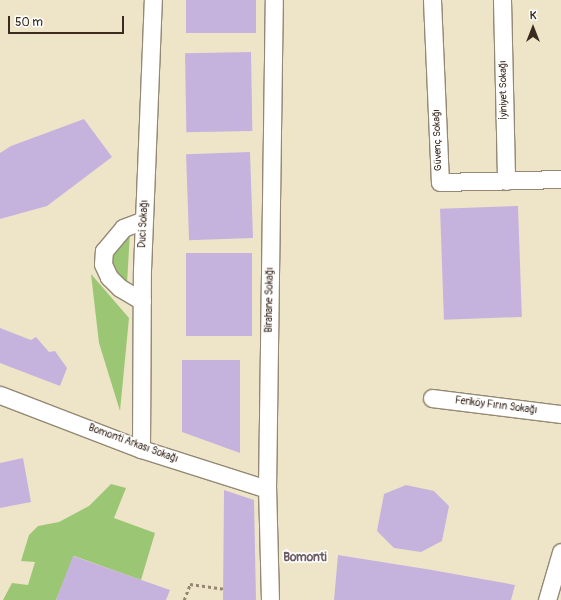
<!DOCTYPE html>
<html>
<head>
<meta charset="utf-8">
<style>
  body { margin:0 }
  #map { position:relative; width:561px; height:600px; overflow:hidden; background:#eee5c9; font-family:Pangolin,sans-serif }
  div>[style] { position:absolute }
  [style*='--x'] { left:calc(var(--x)*1px); top:calc(var(--y)*1px); width:calc(var(--w)*1px); rotate:calc(var(--a)*1deg) }
  .green>* { inset:0; background:#9bc673 }
  .building>* { inset:0; background:#c6b3dd; transform-origin:0 0 }
  .path>* { height:2.5px; margin-top:-1.25px; transform-origin:0; background:repeating-linear-gradient(90deg,#948874 0 3px,transparent 0 6px) }
  .roads { filter:drop-shadow(1px 0 #948874) drop-shadow(-1px 0 #948874) drop-shadow(0 1px #948874) drop-shadow(0 -1px #948874) }
  .street>* { height:17px; margin:-8.5px; padding:0 8.5px; transform-origin:8.5px; border-radius:8.5px; background:#fff }
  span { translate:-50% -50%; white-space:nowrap; text-align:center; line-height:1.15; -webkit-text-stroke:3px #fff; paint-order:stroke }
  .street-label { font-size:10px; color:#3b2a1e }
  .quarter-label { font-size:12px; color:#6c5a61; font-weight:700 }
  .north { position:absolute; left:513px; top:8px; width:40px; height:40px; -webkit-text-stroke:3px #fff; paint-order:stroke; rotate:0deg; font-size:11px; font-weight:700; line-height:16px; text-align:center; color:#3b2a1e }
  .north::after { content:''; display:block; margin:auto; width:14px; height:18px; background:#3b2a1e; clip-path:polygon(50% 0,100% 100%,50% 72%,0 100%) }
  .scale { position:absolute; left:8px; top:16px; width:116px; height:18px; box-sizing:border-box; border:2px solid #3b2a1e; border-top:0; padding-left:5px; font-size:12px; line-height:14px; white-space:nowrap; color:#3b2a1e; -webkit-text-stroke:3px #fff; paint-order:stroke }
</style>
</head>
<body>
<div id="map">
  <div class="green">
    <div style="clip-path:polygon(130px 232px,127px 284px,109px 266px,115px 243px)"></div>
    <div style="clip-path:polygon(91px 274px,129px 318px,120px 411px,99px 343px)"></div>
    <div style="clip-path:polygon(111px 484px,126px 488px,114px 518px,155px 533px,141px 580px,74px 556px,56px 600px,3px 600px,12px 583px,28px 585px,35px 562px,21px 561px,29px 535px,38px 526px,59px 522px,89px 506px)"></div>
  </div>
  <div class="building">
    <div style="left:186px;top:0;width:70px;height:33px"></div>
    <div style="left:251px;top:52px;width:79px;height:66px;rotate:89deg"></div>
    <div style="clip-path:polygon(84px 119px,112px 157px,47px 206px,0 219px,0 153px,11px 146px)"></div>
    <div style="left:250px;top:152px;width:86px;height:64px;rotate:88deg"></div>
    <div style="left:518px;top:206px;width:111px;height:78px;rotate:88deg"></div>
    <div style="left:186px;top:253px;width:66px;height:83px"></div>
    <div style="clip-path:polygon(0 328px,31px 340px,36px 337px,49px 352px,55px 351px,67px 368px,60px 386px,0 363px)"></div>
    <div style="clip-path:polygon(182px 360px,240px 360px,240px 453px,182px 432px)"></div>
    <div style="clip-path:polygon(23px 458px,31px 502px,0 508px,0 463px)"></div>
    <div style="clip-path:polygon(406px 485px,434px 491px,449px 506px,442px 541px,421px 552px,394px 548px,377px 531px,384px 494px)"></div>
    <div style="clip-path:polygon(224px 490px,254px 500px,256px 600px,223px 600px)"></div>
    <div style="clip-path:polygon(338px 555px,432px 570px,515px 585px,511px 600px,334px 600px)"></div>
    <div style="clip-path:polygon(73px 556px,170px 590px,166px 600px,56px 600px)"></div>
  </div>
  <div class="path">
    <div style="--x:184;--y:600;--w:17;--a:-69"></div>
    <div style="--x:190;--y:584;--w:34;--a:8"></div>
  </div>
  <div class="roads">
    <div class="street">
      <div style="--x:432;--y:0;--w:182;--a:87.5"></div>
      <div style="--x:440;--y:182;--w:121;--a:-1.4"></div>
      <div style="--x:502;--y:0;--w:181;--a:88.7"></div>
      <div style="--x:142;--y:301;--w:26;--a:-149"></div>
      <div style="--x:120;--y:288;--w:16;--a:-135"></div>
      <div style="--x:109;--y:277;--w:14;--a:-115"></div>
      <div style="--x:103;--y:264;--w:13;--a:-86"></div>
      <div style="--x:104;--y:251;--w:30;--a:-50"></div>
      <div style="--x:123;--y:228;--w:22;--a:-21"></div>
      <div style="--x:0;--y:395;--w:151;--a:21"></div>
      <div style="--x:141;--y:449;--w:132;--a:17.6"></div>
      <div style="--x:432;--y:398;--w:130;--a:7.1"></div>
      <div style="--x:141;--y:449;--w:179;--a:-89.7"></div>
      <div style="--x:142;--y:270;--w:270;--a:-87.7"></div>
      <div style="--x:270;--y:600;--w:111;--a:-91.5"></div>
      <div style="--x:267;--y:489;--w:489;--a:-89.2"></div>
      <div style="--x:547;--y:600;--w:50;--a:-73.7"></div>
    </div>
  </div>
  <div class="street-label">
    <span style="left:504px;top:90px;rotate:-91deg">İyiniyet Sokağı</span>
    <span style="left:438px;top:140px;rotate:-92deg">Güvenç Sokağı</span>
    <span style="left:144px;top:224px;rotate:-87deg">Duci Sokağı</span>
    <span style="left:270px;top:300px;rotate:-89deg">Birahane Sokağı</span>
    <span style="left:496px;top:406px;rotate:7deg">Feriköy Fırın Sokağı</span>
    <span style="left:133px;top:444px;rotate:20deg">Bomonti Arkası Sokağı</span>
  </div>
  <div class="quarter-label">
    <span style="left:305px;top:558px">Bomonti</span>
  </div>
  <div class="north">K</div>
  <div class="scale">50 m</div>
</div>
</body>
</html>
